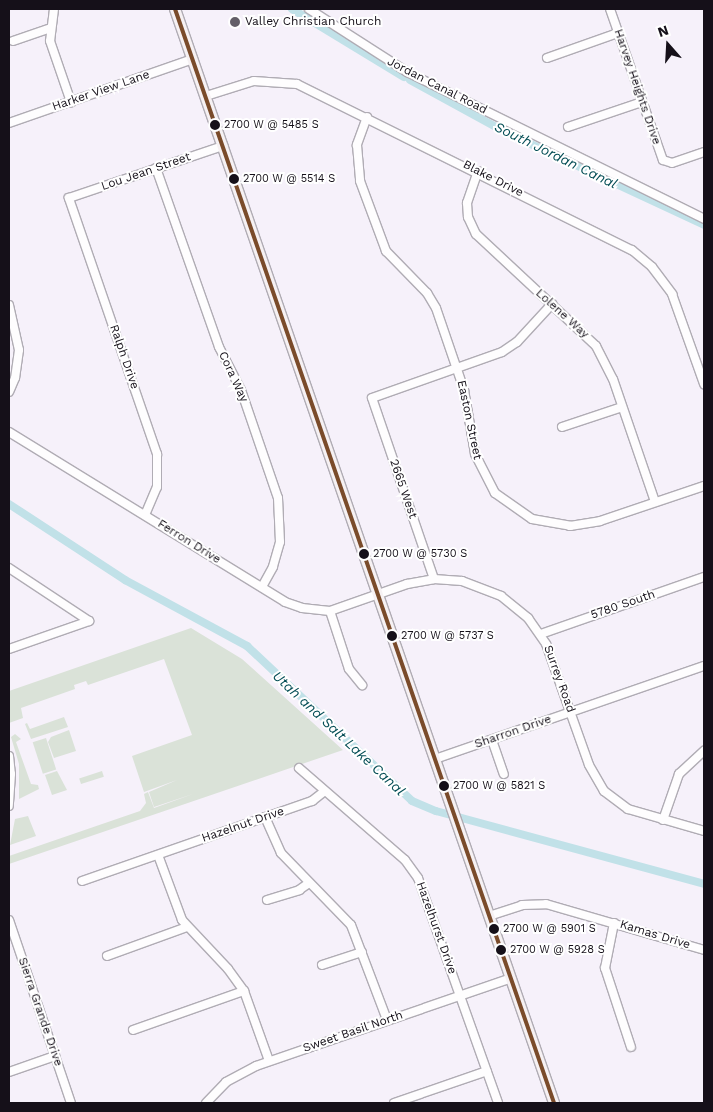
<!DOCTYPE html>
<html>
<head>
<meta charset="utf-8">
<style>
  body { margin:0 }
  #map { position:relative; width:713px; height:1112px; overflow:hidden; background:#f6f1fa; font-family:"Work Sans",sans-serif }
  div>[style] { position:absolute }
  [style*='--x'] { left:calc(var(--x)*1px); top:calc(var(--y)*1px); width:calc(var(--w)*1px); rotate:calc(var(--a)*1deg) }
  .green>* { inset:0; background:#dae2d8; transform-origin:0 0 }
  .canal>* { height:8px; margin:-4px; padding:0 4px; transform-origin:4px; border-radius:4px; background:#c1e1e8 }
  .roads { filter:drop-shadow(1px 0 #b0acb4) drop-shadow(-1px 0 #b0acb4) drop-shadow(0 1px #b0acb4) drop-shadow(0 -1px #b0acb4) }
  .minor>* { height:8px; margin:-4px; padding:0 4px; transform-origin:4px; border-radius:4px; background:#fefdfe }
  .secondary>* { height:10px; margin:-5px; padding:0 5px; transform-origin:5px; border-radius:5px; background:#f6f1f3 }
  .bus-1>* { height:4px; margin:-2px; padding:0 2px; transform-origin:2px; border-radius:2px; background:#7a4b2a }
  .dots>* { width:14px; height:14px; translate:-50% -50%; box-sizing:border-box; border:2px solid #fff; border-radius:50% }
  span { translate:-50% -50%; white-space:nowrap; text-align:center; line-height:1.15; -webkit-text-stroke:4px #fff; paint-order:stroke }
  .bus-label { font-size:11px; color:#151019 }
  .left { translate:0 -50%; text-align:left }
  .poi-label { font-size:12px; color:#151019 }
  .street-label { font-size:12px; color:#151019 }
  .water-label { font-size:14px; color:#054e56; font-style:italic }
  .frame { position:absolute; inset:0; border:10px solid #151019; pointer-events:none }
  .north { position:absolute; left:643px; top:20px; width:50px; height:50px; -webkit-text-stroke:4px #fff; paint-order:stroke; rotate:341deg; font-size:14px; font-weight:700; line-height:20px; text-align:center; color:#151019 }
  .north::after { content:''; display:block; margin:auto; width:18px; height:22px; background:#151019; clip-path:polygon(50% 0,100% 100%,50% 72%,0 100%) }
</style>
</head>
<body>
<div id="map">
  <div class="green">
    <div style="clip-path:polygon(191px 628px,242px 659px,343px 750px,9px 864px,9px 856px,140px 811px,146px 803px,144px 794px,148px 792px,154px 808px,193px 794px,154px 807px,149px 792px,177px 780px,144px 792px,132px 756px,192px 735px,164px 659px,88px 685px,86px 681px,74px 685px,75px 689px,21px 708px,23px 718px,9px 723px,9px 691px)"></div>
    <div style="clip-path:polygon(64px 717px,68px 727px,31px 739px,25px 724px,27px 723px,30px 729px)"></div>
    <div style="clip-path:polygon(69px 730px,76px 751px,54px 758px,48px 742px,51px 737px)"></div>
    <div style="clip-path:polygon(15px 734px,21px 739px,16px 742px,31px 784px,38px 785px,39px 789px,19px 799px,19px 764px,11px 737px)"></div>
    <div style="left:46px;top:738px;width:33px;height:14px;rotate:72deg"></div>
    <div style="clip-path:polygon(57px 771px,67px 790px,52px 795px,45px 775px)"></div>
    <div style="left:102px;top:771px;width:6px;height:24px;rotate:72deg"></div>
    <div style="clip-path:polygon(28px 816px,36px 836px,10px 845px,15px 819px)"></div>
  </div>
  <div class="canal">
    <div style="--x:292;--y:9;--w:131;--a:31.3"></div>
    <div style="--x:410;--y:80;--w:111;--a:28.7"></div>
    <div style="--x:507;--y:133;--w:217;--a:25"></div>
    <div style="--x:9;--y:504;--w:139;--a:33.2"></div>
    <div style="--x:125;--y:580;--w:139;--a:28.4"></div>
    <div style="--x:247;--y:646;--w:226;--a:43.2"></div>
    <div style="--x:412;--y:801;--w:26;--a:23"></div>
    <div style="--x:436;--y:811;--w:278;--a:15.2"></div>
  </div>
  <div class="roads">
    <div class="minor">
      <div style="--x:54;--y:9;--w:32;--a:97"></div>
      <div style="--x:50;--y:41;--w:65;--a:71"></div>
      <div style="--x:309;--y:9;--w:117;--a:32.7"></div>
      <div style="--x:407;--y:72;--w:331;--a:26.3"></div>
      <div style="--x:610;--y:9;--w:160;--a:70.7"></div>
      <div style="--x:663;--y:160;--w:9;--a:18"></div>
      <div style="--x:672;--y:163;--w:34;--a:-19"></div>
      <div style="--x:13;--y:41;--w:40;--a:-18.9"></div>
      <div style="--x:547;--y:58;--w:75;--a:-19.4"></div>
      <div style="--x:206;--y:96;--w:50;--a:-17.4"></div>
      <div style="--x:254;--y:81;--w:43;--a:4"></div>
      <div style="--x:297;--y:84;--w:374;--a:26.4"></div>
      <div style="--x:632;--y:250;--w:26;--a:40"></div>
      <div style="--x:652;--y:267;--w:34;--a:53"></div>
      <div style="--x:672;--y:294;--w:96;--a:70.4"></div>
      <div style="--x:367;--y:117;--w:30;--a:110"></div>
      <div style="--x:357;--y:145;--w:36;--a:85"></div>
      <div style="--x:360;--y:181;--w:75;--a:69.6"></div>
      <div style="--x:386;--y:251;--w:59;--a:45.7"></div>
      <div style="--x:427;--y:293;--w:17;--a:59"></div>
      <div style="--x:436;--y:308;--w:87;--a:71.1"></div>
      <div style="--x:464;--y:390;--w:65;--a:80.2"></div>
      <div style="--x:475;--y:454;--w:44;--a:62.9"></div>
      <div style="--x:495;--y:493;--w:45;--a:35.1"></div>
      <div style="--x:532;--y:519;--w:39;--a:10"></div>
      <div style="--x:570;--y:526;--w:30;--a:-9"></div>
      <div style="--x:600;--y:521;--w:110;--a:-18.6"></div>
      <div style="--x:9;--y:123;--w:195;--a:-19.2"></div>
      <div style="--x:568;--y:127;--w:78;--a:-18.7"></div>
      <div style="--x:156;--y:168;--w:190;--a:70.6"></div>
      <div style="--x:219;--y:347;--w:48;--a:62.9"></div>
      <div style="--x:241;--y:390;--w:114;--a:71.1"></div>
      <div style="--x:278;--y:498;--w:44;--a:87.4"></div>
      <div style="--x:280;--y:542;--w:26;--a:106"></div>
      <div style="--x:273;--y:567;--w:23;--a:119"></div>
      <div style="--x:478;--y:171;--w:34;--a:109"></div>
      <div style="--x:467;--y:203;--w:14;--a:86"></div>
      <div style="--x:468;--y:217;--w:19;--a:65"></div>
      <div style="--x:476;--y:234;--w:164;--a:43"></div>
      <div style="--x:596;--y:346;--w:37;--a:63"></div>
      <div style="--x:613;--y:379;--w:130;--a:71.1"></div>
      <div style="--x:9;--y:305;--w:46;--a:77.5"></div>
      <div style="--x:19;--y:350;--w:28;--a:98"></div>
      <div style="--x:15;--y:378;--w:15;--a:113"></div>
      <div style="--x:562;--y:427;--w:63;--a:-18.4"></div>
      <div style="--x:9;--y:432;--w:324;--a:31.6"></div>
      <div style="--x:285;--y:602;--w:18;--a:19"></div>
      <div style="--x:302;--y:608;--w:28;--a:6"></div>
      <div style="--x:330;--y:611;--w:82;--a:-19.3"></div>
      <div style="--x:407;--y:584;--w:27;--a:-10"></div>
      <div style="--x:434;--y:579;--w:28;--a:4"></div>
      <div style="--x:462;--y:581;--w:42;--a:21"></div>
      <div style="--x:501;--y:596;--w:35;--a:39"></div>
      <div style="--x:528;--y:618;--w:32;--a:55"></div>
      <div style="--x:546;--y:644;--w:128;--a:70.4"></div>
      <div style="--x:589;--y:765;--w:30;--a:60"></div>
      <div style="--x:604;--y:791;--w:30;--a:37"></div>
      <div style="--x:628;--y:809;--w:79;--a:16.1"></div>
      <div style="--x:145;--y:515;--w:30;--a:-67"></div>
      <div style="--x:157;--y:487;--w:33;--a:-90"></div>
      <div style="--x:157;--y:454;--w:271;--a:-109"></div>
      <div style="--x:69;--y:198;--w:163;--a:-18.7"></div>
      <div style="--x:9;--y:568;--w:96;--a:33.5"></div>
      <div style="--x:434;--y:579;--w:191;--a:-108.9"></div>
      <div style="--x:372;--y:398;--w:138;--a:-19.5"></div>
      <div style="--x:502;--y:352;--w:18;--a:-34"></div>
      <div style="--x:517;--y:342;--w:52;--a:-47.4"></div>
      <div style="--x:330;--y:611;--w:61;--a:71.9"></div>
      <div style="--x:349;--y:669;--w:21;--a:51"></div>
      <div style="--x:541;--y:634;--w:173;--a:-19.3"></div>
      <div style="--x:9;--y:649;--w:85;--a:-19.3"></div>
      <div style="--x:492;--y:740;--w:36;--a:71"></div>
      <div style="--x:9;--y:756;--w:18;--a:84"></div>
      <div style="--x:11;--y:774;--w:32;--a:94"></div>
      <div style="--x:435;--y:759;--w:285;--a:-19.1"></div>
      <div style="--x:299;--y:768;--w:140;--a:41"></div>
      <div style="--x:405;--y:860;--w:22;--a:54"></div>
      <div style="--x:418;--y:878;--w:239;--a:70.4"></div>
      <div style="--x:265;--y:817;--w:39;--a:66"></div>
      <div style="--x:281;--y:853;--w:100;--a:45.8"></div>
      <div style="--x:351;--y:925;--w:102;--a:69.2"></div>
      <div style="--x:663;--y:820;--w:49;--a:-70.8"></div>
      <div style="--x:679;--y:774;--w:34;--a:-43"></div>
      <div style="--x:158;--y:855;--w:69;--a:69.7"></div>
      <div style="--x:182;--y:920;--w:67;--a:46.8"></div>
      <div style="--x:228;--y:969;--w:27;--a:54"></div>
      <div style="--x:244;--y:991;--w:74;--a:70.3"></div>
      <div style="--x:82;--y:881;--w:244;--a:-19.2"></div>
      <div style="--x:312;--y:801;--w:16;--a:-38"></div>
      <div style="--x:267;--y:900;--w:34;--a:-17"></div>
      <div style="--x:299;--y:890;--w:12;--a:-35"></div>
      <div style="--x:489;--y:916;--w:35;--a:-18"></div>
      <div style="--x:522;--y:905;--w:24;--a:-2"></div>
      <div style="--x:546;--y:904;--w:165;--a:16.2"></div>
      <div style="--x:9;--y:920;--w:193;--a:71.3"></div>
      <div style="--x:614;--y:923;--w:46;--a:101.3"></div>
      <div style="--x:605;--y:968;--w:83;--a:71.8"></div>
      <div style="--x:107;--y:956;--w:85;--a:-19.9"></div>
      <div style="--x:322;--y:965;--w:42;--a:-18"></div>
      <div style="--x:133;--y:1030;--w:118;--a:-19.4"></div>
      <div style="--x:9;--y:1072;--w:49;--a:-19.2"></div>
      <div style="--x:206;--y:1103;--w:29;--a:-46"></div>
      <div style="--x:226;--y:1082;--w:34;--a:-28"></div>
      <div style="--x:256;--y:1066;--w:270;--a:-19"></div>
      <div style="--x:394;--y:1103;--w:98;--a:-19"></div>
    </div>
    <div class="secondary">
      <div style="--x:175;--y:9;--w:1158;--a:70.89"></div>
    </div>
  </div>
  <div class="bus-1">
    <div style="--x:175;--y:9;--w:1158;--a:70.89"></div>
  </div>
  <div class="dots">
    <div style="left:235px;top:22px;background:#645f68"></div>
    <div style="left:215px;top:125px;background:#151019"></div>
    <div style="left:234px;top:179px;background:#151019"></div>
    <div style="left:364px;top:554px;background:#151019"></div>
    <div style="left:392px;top:636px;background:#151019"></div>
    <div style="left:444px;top:786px;background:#151019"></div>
    <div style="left:494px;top:929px;background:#151019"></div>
    <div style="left:501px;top:950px;background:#151019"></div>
  </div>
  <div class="bus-label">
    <span class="left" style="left:224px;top:125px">2700 W @ 5485 S</span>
    <span class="left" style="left:243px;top:179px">2700 W @ 5514 S</span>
    <span class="left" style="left:373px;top:554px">2700 W @ 5730 S</span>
    <span class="left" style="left:401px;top:636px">2700 W @ 5737 S</span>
    <span class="left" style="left:453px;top:786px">2700 W @ 5821 S</span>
    <span class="left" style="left:503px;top:929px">2700 W @ 5901 S</span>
    <span class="left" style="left:510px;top:950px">2700 W @ 5928 S</span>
  </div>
  <div class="poi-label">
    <span class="left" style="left:245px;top:22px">Valley Christian Church</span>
  </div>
  <div class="street-label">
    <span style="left:437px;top:86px;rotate:27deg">Jordan Canal Road</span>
    <span style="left:637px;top:87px;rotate:71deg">Harvey Heights Drive</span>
    <span style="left:101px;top:91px;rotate:-19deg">Harker View Lane</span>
    <span style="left:146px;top:172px;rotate:-19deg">Lou Jean Street</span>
    <span style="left:493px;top:179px;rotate:27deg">Blake Drive</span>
    <span style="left:562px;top:314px;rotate:42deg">Lolene Way</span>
    <span style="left:124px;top:357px;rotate:71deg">Ralph Drive</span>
    <span style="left:233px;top:377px;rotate:65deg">Cora Way</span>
    <span style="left:469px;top:420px;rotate:78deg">Easton Street</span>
    <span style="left:403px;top:489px;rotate:71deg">2665 West</span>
    <span style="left:189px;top:542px;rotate:32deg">Ferron Drive</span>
    <span style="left:623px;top:605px;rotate:-19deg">5780 South</span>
    <span style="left:559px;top:679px;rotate:70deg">Surrey Road</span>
    <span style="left:513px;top:732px;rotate:-19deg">Sharron Drive</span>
    <span style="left:243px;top:825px;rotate:-19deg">Hazelnut Drive</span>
    <span style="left:436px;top:928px;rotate:70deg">Hazelhurst Drive</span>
    <span style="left:655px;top:935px;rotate:17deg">Kamas Drive</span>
    <span style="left:40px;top:1012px;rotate:71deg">Sierra Grande Drive</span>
    <span style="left:353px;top:1032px;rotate:-19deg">Sweet Basil North</span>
  </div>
  <div class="water-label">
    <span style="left:556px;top:155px;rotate:26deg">South Jordan Canal</span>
    <span style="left:339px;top:733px;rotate:43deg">Utah and Salt Lake Canal</span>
  </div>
  <div class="frame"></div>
  <div class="north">N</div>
</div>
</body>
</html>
